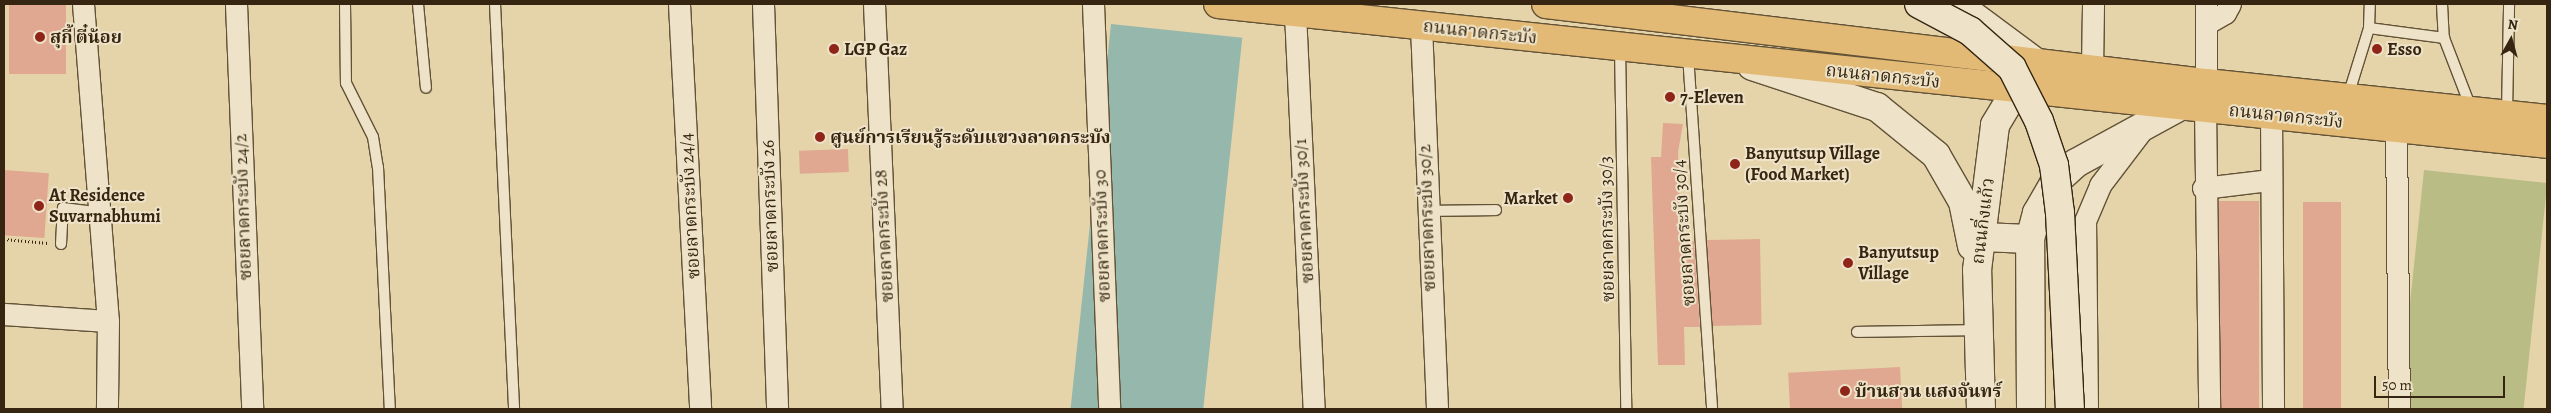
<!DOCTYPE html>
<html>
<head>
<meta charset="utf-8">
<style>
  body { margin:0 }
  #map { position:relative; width:2551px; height:413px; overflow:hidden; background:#e5d4aa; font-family:Alegreya,"Noto Serif Thai",serif }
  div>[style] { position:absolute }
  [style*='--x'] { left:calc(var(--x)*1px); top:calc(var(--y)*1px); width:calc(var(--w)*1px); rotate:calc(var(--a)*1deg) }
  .green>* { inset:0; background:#b9bc85; transform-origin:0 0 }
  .water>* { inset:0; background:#96b8ac; transform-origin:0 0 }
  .building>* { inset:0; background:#e0a891; transform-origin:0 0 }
  .path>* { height:3px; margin-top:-1.5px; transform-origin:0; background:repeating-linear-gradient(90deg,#362611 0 1px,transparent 0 3.5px) }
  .roads { filter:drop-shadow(1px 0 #625237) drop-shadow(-1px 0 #625237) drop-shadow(0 1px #625237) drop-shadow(0 -1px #625237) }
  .service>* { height:10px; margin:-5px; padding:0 5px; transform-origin:5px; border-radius:5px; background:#eee3c8 }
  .minor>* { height:21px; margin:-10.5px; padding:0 10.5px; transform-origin:10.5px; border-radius:10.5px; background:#eee3c8 }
  .secondary>* { height:28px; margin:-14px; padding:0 14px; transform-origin:14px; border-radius:14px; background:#eee3c8 }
  .primary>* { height:28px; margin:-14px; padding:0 14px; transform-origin:14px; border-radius:14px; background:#e2ba75 }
  .bridges { filter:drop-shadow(1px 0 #362611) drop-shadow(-1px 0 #362611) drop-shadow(0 1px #362611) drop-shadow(0 -1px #362611) }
  .secondary-bridge>* { height:28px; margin:-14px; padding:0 14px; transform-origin:14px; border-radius:14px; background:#eee3c8 }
  .dots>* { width:14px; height:14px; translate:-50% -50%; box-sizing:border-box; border:2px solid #eee3c8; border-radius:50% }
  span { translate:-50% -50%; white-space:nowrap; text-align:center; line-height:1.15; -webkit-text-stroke:4px #eee3c8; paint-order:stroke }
  .street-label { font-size:18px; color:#362611 }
  .poi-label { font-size:18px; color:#362611; font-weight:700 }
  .left { translate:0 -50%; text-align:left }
  .right { translate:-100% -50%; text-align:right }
  .frame { position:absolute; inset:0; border:5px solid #362611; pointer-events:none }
  .north { position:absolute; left:2486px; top:15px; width:50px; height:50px; -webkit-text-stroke:4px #eee3c8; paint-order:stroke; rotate:7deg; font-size:14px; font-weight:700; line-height:20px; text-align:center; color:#362611 }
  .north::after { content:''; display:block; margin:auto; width:18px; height:22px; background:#362611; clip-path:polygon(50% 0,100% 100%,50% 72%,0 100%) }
  .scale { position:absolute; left:2374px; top:376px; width:131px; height:22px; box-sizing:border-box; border:2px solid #362611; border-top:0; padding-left:6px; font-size:15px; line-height:18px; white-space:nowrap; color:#362611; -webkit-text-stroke:4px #eee3c8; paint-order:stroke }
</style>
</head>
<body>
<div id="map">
  <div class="green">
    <div style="left:2424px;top:170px;width:124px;height:239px;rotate:6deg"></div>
  </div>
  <div class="water">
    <div style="left:1111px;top:24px;width:132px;height:386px;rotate:6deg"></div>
  </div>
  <div class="building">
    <div style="left:9px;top:4px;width:57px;height:70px"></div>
    <div style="clip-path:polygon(1663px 123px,1683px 124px,1678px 152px,1681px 241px,1694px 241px,1700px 327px,1684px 327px,1685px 365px,1658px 365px,1651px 157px,1661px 157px)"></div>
    <div style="left:848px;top:149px;width:23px;height:49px;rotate:88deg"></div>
    <div style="left:4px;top:170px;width:45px;height:65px;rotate:4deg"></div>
    <div style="left:2219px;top:201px;width:40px;height:208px"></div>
    <div style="left:2303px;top:202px;width:38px;height:207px"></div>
    <div style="left:1760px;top:239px;width:86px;height:53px;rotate:89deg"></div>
    <div style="left:1900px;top:367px;width:42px;height:112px;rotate:87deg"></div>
  </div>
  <div class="path">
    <div style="--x:4;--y:239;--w:44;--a:5.2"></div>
  </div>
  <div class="roads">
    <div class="service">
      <div style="--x:345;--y:4;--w:79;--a:89.3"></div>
      <div style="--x:346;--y:83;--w:60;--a:63.4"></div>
      <div style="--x:373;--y:137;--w:30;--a:81"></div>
      <div style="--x:378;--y:167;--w:242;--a:87.2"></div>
      <div style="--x:418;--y:4;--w:84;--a:84.6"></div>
      <div style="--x:495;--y:4;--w:405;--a:87.3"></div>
      <div style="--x:2442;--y:4;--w:34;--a:87"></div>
      <div style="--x:2369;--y:28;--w:24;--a:-88"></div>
      <div style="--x:1620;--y:48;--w:361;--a:89"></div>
      <div style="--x:1688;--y:55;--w:355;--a:86.1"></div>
      <div style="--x:2348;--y:96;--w:71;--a:-72.8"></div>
      <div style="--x:2369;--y:28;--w:76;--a:7.6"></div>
      <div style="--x:2444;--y:38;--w:75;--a:68.9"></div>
      <div style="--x:2507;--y:113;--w:109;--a:-88.9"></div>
      <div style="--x:1427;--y:211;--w:69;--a:-0.8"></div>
      <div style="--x:61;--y:244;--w:36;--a:-87"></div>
      <div style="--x:63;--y:208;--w:34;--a:7"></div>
      <div style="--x:1857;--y:332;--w:122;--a:-0.9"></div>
    </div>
    <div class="minor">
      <div style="--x:83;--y:4;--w:318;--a:85.5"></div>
      <div style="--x:108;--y:321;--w:88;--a:90.7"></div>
      <div style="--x:236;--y:4;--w:405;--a:87.7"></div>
      <div style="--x:679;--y:4;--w:406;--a:87"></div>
      <div style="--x:763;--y:4;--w:405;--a:88"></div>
      <div style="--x:874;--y:4;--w:405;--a:87.5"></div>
      <div style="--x:1093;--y:4;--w:405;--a:87.7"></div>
      <div style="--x:1963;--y:4;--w:101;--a:36.5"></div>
      <div style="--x:1295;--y:13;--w:396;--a:87.3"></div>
      <div style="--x:2206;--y:24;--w:22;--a:-30"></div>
      <div style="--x:2225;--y:13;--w:10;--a:-61"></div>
      <div style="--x:1421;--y:26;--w:383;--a:87.6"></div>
      <div style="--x:2092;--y:69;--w:65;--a:-89.1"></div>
      <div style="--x:2206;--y:83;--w:79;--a:-90"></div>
      <div style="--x:2205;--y:108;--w:301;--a:89.2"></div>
      <div style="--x:2271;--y:115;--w:294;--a:89.6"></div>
      <div style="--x:2396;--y:128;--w:281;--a:89.4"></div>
      <div style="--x:2203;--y:188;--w:66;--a:-6.9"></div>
      <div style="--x:4;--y:314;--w:104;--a:3.9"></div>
      <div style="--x:2087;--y:409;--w:188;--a:-90.6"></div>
      <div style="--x:2085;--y:221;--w:39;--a:-67"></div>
      <div style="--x:2100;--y:185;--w:69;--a:-52.6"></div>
    </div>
    <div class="secondary">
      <div style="--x:1752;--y:66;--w:132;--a:18.2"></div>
      <div style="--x:1877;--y:107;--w:76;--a:39.1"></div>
      <div style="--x:1936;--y:155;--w:54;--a:60.1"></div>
      <div style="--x:1963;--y:202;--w:45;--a:78.4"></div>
      <div style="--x:1981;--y:237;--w:49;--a:2.3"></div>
      <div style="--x:1981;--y:409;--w:139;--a:-91.6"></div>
      <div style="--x:1977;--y:270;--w:146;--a:-82.9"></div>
      <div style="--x:1995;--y:125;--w:41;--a:-59"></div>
      <div style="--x:2016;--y:90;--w:24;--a:-30"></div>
      <div style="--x:2031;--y:409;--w:170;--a:-90.3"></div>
      <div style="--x:2030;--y:239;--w:27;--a:-75"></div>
      <div style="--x:2037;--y:213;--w:34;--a:-60"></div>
      <div style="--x:2054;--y:183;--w:30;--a:-42"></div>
      <div style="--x:2076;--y:163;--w:115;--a:-28.6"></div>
    </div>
    <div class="primary">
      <div style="--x:1218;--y:4;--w:1336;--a:6.01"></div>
      <div style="--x:1546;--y:4;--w:665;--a:6.83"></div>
      <div style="--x:2206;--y:83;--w:343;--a:6"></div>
    </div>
  </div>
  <div class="bridges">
    <div class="secondary-bridge">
      <div style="--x:1919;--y:4;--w:58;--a:27.9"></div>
      <div style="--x:1970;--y:31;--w:56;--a:41.4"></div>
      <div style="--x:2012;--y:68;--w:59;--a:63"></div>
      <div style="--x:2039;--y:121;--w:46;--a:71.2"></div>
      <div style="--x:2054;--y:165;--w:48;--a:82.9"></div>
      <div style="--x:2060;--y:213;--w:196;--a:87.1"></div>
    </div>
  </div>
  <div class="dots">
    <div style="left:40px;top:37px;background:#8f2418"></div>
    <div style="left:834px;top:49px;background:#8f2418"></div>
    <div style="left:2377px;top:49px;background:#8f2418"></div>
    <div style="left:1670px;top:97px;background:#8f2418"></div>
    <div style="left:820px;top:137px;background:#8f2418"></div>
    <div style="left:1735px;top:164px;background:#8f2418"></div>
    <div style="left:1568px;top:198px;background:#8f2418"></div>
    <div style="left:39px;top:206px;background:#8f2418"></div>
    <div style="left:1848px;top:263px;background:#8f2418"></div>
    <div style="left:1845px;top:391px;background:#8f2418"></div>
  </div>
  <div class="street-label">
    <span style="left:1480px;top:32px;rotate:6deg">ถนนลาดกระบัง</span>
    <span style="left:1883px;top:76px;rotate:6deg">ถนนลาดกระบัง</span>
    <span style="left:2286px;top:116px;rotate:6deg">ถนนลาดกระบัง</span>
    <span style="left:690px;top:206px;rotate:-93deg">ซอยลาดกระบัง 24/4</span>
    <span style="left:770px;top:206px;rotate:-92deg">ซอยลาดกระบัง 26</span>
    <span style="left:243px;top:207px;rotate:-92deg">ซอยลาดกระบัง 24/2</span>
    <span style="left:1304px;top:211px;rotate:-93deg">ซอยลาดกระบัง 30/1</span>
    <span style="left:1427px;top:218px;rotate:-92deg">ซอยลาดกระบัง 30/2</span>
    <span style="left:1983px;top:221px;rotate:-83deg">ถนนกิ่งแก้ว</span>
    <span style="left:1607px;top:229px;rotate:-91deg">ซอยลาดกระบัง 30/3</span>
    <span style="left:1684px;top:233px;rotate:-94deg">ซอยลาดกระบัง 30/4</span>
    <span style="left:884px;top:236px;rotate:-93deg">ซอยลาดกระบัง 28</span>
    <span style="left:1102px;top:236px;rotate:-92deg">ซอยลาดกระบัง 30</span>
  </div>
  <div class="poi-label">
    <span class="left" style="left:50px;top:37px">สุกี้ ตี๋น้อย</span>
    <span class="left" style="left:844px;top:49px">LGP Gaz</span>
    <span class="left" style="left:2387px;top:49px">Esso</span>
    <span class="left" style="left:1680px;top:97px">7-Eleven</span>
    <span class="left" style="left:830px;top:137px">ศูนย์การเรียนรู้ระดับแขวงลาดกระบัง</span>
    <span class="left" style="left:1745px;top:164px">Banyutsup Village<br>(Food Market)</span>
    <span class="left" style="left:49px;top:206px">At Residence<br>Suvarnabhumi</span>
    <span class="right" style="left:1558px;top:198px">Market</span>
    <span class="left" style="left:1858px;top:263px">Banyutsup<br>Village</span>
    <span class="left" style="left:1855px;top:391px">บ้านสวน แสงจันทร์</span>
  </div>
  <div class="frame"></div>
  <div class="north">N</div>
  <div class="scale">50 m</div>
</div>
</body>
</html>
